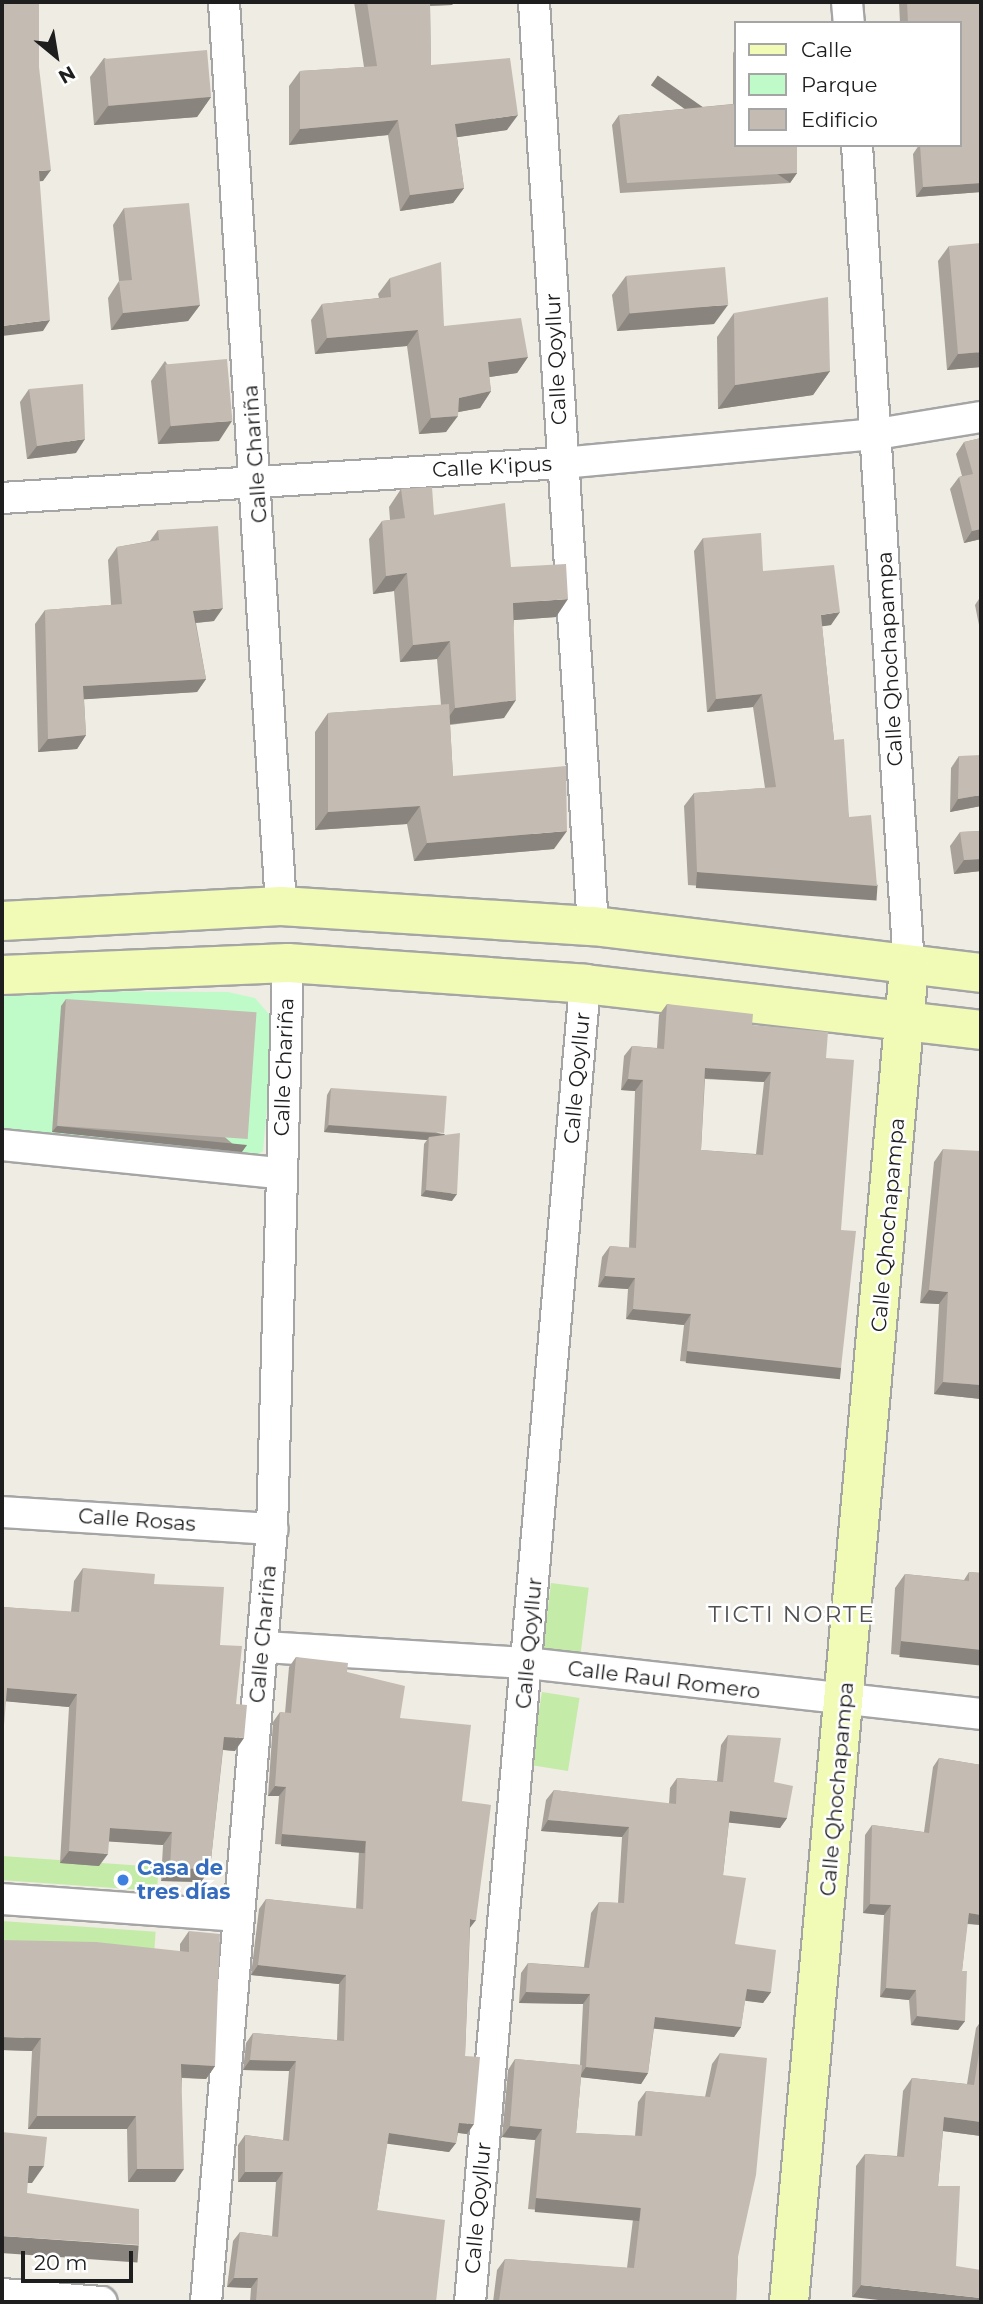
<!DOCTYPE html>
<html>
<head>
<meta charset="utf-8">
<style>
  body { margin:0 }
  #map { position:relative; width:983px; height:2304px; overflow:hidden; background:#efece4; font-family:Montserrat,sans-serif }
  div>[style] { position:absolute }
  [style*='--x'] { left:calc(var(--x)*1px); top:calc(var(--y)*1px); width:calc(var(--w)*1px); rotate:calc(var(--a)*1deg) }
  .grass>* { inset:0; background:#c4eba8; transform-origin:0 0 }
  .park>* { inset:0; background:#bffbc9 }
  .roads { filter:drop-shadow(2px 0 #a5a5a5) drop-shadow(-2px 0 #a5a5a5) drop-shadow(0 2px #a5a5a5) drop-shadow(0 -2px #a5a5a5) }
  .street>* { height:30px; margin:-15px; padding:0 15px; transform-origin:15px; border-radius:15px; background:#fff }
  .secondary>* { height:38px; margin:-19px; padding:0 19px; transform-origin:19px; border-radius:19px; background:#f2fbb6 }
  .wall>* { inset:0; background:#a9a29a }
  .shaded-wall>* { inset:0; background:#89847d; transform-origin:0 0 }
  .building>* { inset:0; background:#c4bcb3; transform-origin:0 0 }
  .dots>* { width:19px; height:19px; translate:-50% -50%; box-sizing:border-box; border:4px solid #fff; border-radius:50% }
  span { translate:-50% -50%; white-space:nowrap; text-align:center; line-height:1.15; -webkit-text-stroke:5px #fff; paint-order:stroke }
  .street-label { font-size:21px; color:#1e1e1e }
  .shop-label { font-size:21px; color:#366cbe; font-weight:700 }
  .left { translate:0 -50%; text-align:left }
  .neighbourhood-label { font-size:23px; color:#515151; letter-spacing:2px }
  .frame { position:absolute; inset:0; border:4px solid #1e1e1e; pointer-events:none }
  .legend { position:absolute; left:734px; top:21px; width:228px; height:126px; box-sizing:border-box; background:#fff; border:2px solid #a5a5a5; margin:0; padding:9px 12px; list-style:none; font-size:21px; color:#1e1e1e }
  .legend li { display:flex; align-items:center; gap:14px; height:35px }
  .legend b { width:35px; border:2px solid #a5a5a5 }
  .north { position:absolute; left:21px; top:21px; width:70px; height:70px; -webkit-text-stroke:5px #fff; paint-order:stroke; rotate:150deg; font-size:19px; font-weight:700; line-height:28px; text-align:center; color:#1e1e1e }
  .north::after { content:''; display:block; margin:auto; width:24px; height:32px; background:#1e1e1e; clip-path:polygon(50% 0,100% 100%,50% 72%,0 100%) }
  .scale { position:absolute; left:21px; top:2251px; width:112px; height:32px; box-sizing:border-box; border:4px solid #1e1e1e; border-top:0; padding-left:9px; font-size:21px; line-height:24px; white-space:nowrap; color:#1e1e1e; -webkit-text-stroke:5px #fff; paint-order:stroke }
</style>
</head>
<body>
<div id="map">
  <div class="grass">
    <div style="left:551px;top:1583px;width:38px;height:74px;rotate:7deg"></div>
    <div style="left:542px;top:1692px;width:38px;height:74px;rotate:9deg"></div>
    <div style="left:2px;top:1856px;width:157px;height:24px;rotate:4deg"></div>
    <div style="left:2px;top:1921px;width:154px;height:28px;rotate:4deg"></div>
  </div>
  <div class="park">
    <div style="clip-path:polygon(49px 991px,228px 992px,255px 998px,275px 1021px,263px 1151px,256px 1156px,2px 1134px,2px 996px)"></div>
  </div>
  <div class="roads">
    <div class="street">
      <div style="--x:224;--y:2;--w:906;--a:86.39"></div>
      <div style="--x:534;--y:2;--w:926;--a:86.35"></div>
      <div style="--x:847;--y:2;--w:21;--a:85"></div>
      <div style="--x:857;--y:145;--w:825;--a:86.38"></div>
      <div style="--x:2;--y:498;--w:561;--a:-3.58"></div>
      <div style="--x:562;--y:463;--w:316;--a:-5.3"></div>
      <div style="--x:877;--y:434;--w:105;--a:-9.3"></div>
      <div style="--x:2;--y:1145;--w:279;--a:5.8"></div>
      <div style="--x:2;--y:1512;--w:271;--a:3.6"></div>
      <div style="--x:263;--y:1647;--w:264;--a:3.5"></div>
      <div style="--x:527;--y:1663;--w:457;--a:6.4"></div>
      <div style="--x:2;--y:1899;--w:237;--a:4.1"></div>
      <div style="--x:2;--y:2294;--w:100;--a:4.6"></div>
      <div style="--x:206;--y:2302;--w:776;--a:-85.12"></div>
      <div style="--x:272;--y:1529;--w:566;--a:-88.38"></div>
      <div style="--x:470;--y:2302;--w:1323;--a:-85.01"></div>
    </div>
    <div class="secondary">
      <div style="--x:2;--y:921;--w:279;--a:-3.1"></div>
      <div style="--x:281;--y:906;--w:313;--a:3.7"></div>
      <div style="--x:593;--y:926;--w:391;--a:6.9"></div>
      <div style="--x:2;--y:975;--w:286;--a:-2.4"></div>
      <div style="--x:288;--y:963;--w:298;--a:4"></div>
      <div style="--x:585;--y:984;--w:399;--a:6.6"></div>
      <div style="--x:789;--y:2302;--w:1339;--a:-84.86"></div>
    </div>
  </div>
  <div class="wall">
    <div style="clip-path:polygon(354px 2px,454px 2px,452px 5px,430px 6px,431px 65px,507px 130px,457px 137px,464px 188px,453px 203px,400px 211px,388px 135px,289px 145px,289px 86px,300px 71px,364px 67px)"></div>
    <div style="clip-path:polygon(899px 2px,981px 2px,981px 192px,916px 197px,913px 154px,919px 145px,960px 145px,960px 23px,900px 23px)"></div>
    <div style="clip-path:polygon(736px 48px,736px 145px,797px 173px,790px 183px,620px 193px,612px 125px,619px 115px,733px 104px,733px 53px)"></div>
    <div style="clip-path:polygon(104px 58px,211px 97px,197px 117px,94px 125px,90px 77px)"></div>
    <div style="clip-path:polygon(124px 208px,200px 305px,188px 321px,111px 330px,108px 298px,119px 281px,113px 225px)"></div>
    <div style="clip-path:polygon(949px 246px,981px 367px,947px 370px,938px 261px)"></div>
    <div style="clip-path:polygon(626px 276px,714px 324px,617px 331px,612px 295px)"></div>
    <div style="clip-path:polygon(390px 278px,444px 326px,528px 357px,517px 373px,489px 377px,491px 391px,480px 408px,458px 412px,446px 432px,419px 434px,407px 346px,315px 354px,311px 320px,322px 304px,379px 298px,378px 294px)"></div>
    <div style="clip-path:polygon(734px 313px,830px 371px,813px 395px,718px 409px,717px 337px)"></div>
    <div style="clip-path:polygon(165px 361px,219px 441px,158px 444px,151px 381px)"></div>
    <div style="clip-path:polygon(29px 389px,76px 453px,27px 459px,20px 402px)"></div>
    <div style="clip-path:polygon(981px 438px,981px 539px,964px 543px,950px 489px,959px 477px,962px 476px,956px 454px,964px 442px)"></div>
    <div style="clip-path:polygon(401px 489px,434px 515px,511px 567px,556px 617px,514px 620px,504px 718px,450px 725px,453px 776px,554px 849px,414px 861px,407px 824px,315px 830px,315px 732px,328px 713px,441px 705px,437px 659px,400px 662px,394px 591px,373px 594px,369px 539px,382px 521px,390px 520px,389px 507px)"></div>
    <div style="clip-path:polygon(158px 530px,214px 621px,196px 623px,206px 679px,197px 692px,84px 699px,86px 735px,77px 749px,38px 752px,35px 624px,45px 610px,111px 605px,108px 560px,117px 547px,150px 541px)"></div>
    <div style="clip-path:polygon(703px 538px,763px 571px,831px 625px,822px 626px,834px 740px,849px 817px,868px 899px,688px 885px,684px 806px,694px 793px,765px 788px,753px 707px,707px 712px,694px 551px)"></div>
    <div style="clip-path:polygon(981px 596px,981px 635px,975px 605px)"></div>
    <div style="clip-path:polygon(959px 756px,981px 806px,950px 812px,951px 768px)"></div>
    <div style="clip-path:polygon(981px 831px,981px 871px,954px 874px,950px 846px,960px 832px)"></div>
    <div style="clip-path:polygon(66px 999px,242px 1152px,52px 1132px,61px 1006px)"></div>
    <div style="clip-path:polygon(evenodd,667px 1004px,752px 1025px,826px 1058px,841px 1230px,833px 1378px,680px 1361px,684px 1325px,626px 1319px,628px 1289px,598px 1287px,602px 1257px,610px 1246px,629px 1248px,635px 1091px,621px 1090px,624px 1056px,632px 1046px,657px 1048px,659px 1015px,667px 1004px,705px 1079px,764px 1082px,756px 1154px,701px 1150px,705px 1079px)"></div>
    <div style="clip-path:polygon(331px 1088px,443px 1135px,452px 1201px,421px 1196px,424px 1144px,427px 1140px,324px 1132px,327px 1095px)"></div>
    <div style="clip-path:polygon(943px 1149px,981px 1399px,934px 1394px,939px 1304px,920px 1303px,934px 1162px)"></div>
    <div style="clip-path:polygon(83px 1568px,154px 1584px,220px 1645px,236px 1704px,235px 1751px,223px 1750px,210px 1869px,201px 1882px,161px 1881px,163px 1845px,109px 1841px,99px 1866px,60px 1863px,69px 1707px,6px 1701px,2px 1607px,71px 1612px,74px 1581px)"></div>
    <div style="clip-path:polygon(969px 1572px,981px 1573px,981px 1664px,891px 1654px,895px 1588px,905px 1574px,964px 1580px)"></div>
    <div style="clip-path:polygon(296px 1657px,347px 1672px,400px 1718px,462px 1801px,470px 1929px,465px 2056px,467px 2134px,458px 2133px,456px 2143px,449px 2152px,387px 2143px,377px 2210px,436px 2302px,250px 2302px,251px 2288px,227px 2287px,233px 2241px,240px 2232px,272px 2236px,276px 2182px,238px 2182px,238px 2145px,245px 2135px,283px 2140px,289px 2071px,243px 2070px,246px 2043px,253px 2033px,337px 2040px,339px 1984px,251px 1975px,259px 1909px,266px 1899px,356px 1909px,359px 1851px,275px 1844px,279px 1796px,268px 1796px,273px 1722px,280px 1712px,285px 1713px,289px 1667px)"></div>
    <div style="clip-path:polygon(728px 1735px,774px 1782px,787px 1818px,780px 1828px,729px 1822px,723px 1875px,735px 1944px,771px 1992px,763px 2003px,745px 2000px,741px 2027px,734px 2037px,654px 2028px,648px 2073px,641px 2084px,581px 2077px,576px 2133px,635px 2136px,638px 2102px,646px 2091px,705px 2097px,712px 2064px,720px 2053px,738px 2257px,736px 2302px,493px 2302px,497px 2270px,505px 2259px,627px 2268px,633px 2219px,528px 2209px,535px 2140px,502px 2137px,508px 2070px,515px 2059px,580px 2065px,583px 2004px,519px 2003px,521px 1973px,528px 1963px,584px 1967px,591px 1913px,599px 1902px,618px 1903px,622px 1837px,541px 1831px,546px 1800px,554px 1790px,669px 1804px,670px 1788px,677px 1778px,717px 1781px,721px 1745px)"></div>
    <div style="clip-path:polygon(939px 1758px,981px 1765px,981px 1925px,967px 1924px,962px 1971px,965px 2021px,958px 2030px,911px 2025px,909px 2000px,880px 1997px,884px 1915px,863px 1913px,865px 1835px,872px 1825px,924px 1832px,933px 1767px)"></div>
    <div style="clip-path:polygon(189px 1931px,215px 2066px,206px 2079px,182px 2078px,175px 2182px,128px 2182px,127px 2129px,28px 2129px,32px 2051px,2px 2050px,180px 1951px,180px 1944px)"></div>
    <div style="clip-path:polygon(981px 2021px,981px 2136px,943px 2131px,938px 2186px,852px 2297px,856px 2166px,865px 2154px,897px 2156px,903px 2091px,912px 2078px,967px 2084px,976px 2028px)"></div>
  </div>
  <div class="shaded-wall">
    <div style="clip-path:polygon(422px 2px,454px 2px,452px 5px,419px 6px)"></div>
    <div style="clip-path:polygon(211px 97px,197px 117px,94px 125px,108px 106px)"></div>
    <div style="clip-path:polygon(518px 115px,507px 130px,445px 139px,455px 124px)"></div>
    <div style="clip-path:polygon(398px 120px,388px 135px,289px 145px,300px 129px)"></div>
    <div style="clip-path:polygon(51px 170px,43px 181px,32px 182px,39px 171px)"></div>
    <div style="left:797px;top:173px;width:12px;height:170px;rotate:125deg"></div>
    <div style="clip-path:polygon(981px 183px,981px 192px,916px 197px,923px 187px)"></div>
    <div style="clip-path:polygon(464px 188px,453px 203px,400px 211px,410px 195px)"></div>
    <div style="clip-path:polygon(200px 305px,188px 321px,111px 330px,123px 313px)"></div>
    <div style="clip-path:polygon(728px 305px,714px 324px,617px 331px,631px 311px)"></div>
    <div style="clip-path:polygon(50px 320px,43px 331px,2px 336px,2px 326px)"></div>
    <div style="clip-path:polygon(418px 330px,407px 346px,315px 354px,327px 338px)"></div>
    <div style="clip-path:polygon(981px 352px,981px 367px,947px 370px,958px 354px)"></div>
    <div style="clip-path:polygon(528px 357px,517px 373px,476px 379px,488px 362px)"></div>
    <div style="clip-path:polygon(830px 371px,813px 395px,718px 409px,735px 385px)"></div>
    <div style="clip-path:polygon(491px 391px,480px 408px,448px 414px,459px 398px)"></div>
    <div style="clip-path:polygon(458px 416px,446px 432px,419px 434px,431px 418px)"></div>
    <div style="clip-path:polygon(232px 421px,219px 441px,158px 444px,171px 425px)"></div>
    <div style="clip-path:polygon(85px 439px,76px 453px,27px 459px,37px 446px)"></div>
    <div style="clip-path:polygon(981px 529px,981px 539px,964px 543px,972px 531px)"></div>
    <div style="clip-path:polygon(407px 573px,394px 591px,373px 594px,386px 576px)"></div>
    <div style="clip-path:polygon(568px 599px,556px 617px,501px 621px,513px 603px)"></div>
    <div style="clip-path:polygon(223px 608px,214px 621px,184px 624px,193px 611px)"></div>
    <div style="clip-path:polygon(840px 612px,831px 625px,811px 628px,821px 615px)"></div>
    <div style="clip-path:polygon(450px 641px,437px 659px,400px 662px,413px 645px)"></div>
    <div style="clip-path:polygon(206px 679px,197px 692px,74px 700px,83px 686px)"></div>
    <div style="clip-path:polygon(762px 694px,753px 707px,707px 712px,716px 699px)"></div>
    <div style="clip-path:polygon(516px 700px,504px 718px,443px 725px,455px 708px)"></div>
    <div style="clip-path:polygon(86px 735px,77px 749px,38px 752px,48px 739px)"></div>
    <div style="clip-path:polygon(981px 795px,981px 806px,950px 812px,958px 799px)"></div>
    <div style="clip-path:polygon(420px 806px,407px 824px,315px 830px,328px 812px)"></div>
    <div style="clip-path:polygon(567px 831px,554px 849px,414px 861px,427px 843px)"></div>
    <div style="clip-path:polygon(981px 859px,981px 871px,954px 874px,964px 860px)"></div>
    <div style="left:697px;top:872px;width:181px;height:16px;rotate:4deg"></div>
    <div style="clip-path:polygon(705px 1068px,771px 1072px,764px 1082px,698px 1078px)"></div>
    <div style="clip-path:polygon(628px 1079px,643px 1080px,635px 1091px,621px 1090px)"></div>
    <div style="clip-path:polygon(329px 1125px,445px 1134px,440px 1141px,429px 1137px,427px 1140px,324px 1132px)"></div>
    <div style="clip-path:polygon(57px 1126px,247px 1145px,242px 1152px,52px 1132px)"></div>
    <div style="clip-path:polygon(426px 1190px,457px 1194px,452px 1201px,421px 1196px)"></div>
    <div style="clip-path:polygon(605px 1276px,635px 1278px,628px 1289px,598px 1287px)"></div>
    <div style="clip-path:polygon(929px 1290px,948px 1292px,939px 1304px,920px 1303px)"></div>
    <div style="clip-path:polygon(633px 1309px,691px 1314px,684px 1325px,626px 1319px)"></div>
    <div style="left:687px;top:1351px;width:155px;height:12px;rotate:6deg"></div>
    <div style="clip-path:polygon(943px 1382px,981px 1385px,981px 1399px,934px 1394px)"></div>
    <div style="left:901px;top:1641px;width:81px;height:16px;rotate:6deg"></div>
    <div style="clip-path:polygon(7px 1688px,77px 1694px,69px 1707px,2px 1701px)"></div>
    <div style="clip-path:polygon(224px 1737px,244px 1738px,235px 1751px,215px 1749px)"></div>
    <div style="clip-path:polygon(275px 1786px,286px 1787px,279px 1796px,268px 1796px)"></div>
    <div style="clip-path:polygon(730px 1811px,787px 1818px,780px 1828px,723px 1822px)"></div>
    <div style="clip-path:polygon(548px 1820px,629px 1827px,622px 1837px,541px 1831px)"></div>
    <div style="clip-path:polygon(110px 1828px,172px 1832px,163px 1845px,101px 1841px)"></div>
    <div style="left:282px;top:1834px;width:84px;height:12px;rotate:5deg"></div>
    <div style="clip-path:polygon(69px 1851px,108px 1854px,99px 1866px,60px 1863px)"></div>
    <div style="clip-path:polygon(170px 1868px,210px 1869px,201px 1882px,161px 1881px)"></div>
    <div style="clip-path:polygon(870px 1904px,891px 1905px,884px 1915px,863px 1913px)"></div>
    <div style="clip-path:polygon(969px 1913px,981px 1915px,981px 1925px,962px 1923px)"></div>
    <div style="clip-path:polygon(470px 1919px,476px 1920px,469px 1929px)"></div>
    <div style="clip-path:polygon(258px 1965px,346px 1975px,339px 1984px,251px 1975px)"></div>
    <div style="clip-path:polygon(886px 1988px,916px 1990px,909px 2000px,880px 1997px)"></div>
    <div style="clip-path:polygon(747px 1989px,771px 1992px,763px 2003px,740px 2000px)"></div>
    <div style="clip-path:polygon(526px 1992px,590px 1994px,583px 2004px,519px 2003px)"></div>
    <div style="clip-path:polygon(917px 2016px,965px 2021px,958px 2030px,911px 2025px)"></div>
    <div style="clip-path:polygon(655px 2017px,741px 2027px,734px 2037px,648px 2028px)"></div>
    <div style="clip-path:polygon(2px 2037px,41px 2038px,32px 2051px,2px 2050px)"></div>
    <div style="clip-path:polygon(250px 2060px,296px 2061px,289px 2071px,243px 2070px)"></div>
    <div style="clip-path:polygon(181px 2064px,215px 2066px,206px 2079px,172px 2077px)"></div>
    <div style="clip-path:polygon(586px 2067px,648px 2073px,641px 2084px,579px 2077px)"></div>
    <div style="clip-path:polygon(37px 2116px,136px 2116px,127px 2129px,28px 2129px)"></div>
    <div style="clip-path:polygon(944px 2117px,981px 2122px,981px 2136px,935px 2130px)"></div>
    <div style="clip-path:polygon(459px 2123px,474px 2124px,467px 2134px,452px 2132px)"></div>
    <div style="clip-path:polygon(510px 2126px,542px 2129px,535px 2140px,502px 2137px)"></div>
    <div style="clip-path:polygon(389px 2133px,456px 2143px,449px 2152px,382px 2143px)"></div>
    <div style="clip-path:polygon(29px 2166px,44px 2166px,32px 2183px,18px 2183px)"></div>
    <div style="clip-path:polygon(137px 2169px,184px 2169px,175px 2182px,128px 2182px)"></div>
    <div style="clip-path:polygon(245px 2172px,283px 2172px,276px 2182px,238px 2182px)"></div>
    <div style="left:536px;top:2198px;width:105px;height:14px;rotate:5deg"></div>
    <div style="left:2px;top:2236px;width:137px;height:17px;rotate:4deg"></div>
    <div style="clip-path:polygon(234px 2278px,258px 2278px,251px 2288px,227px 2287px)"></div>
    <div style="clip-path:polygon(861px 2285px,981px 2298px,981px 2302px,896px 2302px,852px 2297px)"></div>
  </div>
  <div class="building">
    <div style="clip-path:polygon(2px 2px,39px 2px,39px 67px,51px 170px,39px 171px,50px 320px,2px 326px)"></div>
    <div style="clip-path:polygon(367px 2px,430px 2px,431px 65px,510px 58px,518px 115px,455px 124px,464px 188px,410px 195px,398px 120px,300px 129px,300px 71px,377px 66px)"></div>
    <div style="clip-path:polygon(907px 2px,981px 2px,981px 183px,923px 187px,920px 145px,960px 145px,960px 23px,908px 23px)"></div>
    <div style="left:207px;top:50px;width:47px;height:103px;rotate:85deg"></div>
    <div style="clip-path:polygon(736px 104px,736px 145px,797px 145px,797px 173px,627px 183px,619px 115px)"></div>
    <div style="clip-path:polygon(189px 203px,200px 305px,123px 313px,119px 281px,132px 280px,124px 208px)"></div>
    <div style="clip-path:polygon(981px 243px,981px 352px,958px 354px,949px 246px)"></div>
    <div style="clip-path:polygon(441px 262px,444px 326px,521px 318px,528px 357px,488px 362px,491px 391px,459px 398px,458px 416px,431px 418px,418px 330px,327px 338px,322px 304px,391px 297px,390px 278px)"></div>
    <div style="left:725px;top:267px;width:38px;height:99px;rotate:85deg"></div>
    <div style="clip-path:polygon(828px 297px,830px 371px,735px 385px,734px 313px)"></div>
    <div style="left:227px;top:359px;width:62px;height:62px;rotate:85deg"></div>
    <div style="clip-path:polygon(83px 384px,85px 439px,37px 446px,29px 389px)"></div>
    <div style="clip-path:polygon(981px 438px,981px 529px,972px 531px,959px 477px,973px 474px,964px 442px)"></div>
    <div style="clip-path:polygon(432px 487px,434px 515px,505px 503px,511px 567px,566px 564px,568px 599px,513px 603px,516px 700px,455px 708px,450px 641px,413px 645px,407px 573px,386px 576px,382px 521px,405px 518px,401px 489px)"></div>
    <div style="clip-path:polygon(218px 526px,223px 608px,193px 611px,206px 679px,83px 686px,86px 735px,48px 739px,45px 610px,122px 604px,117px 547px,159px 540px,158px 530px)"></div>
    <div style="clip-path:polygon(761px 533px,763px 571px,834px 565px,840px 612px,821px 615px,834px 740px,844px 739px,849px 817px,871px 815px,877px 886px,697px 872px,694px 793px,776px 787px,762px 694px,716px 699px,703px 538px)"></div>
    <div style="clip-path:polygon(449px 704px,453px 776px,566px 766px,567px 831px,427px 843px,420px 806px,328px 812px,328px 713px)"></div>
    <div style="clip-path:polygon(981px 755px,981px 795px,958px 799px,959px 756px)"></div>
    <div style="clip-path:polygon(981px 831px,981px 859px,964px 860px,960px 832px)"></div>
    <div style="left:66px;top:999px;width:191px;height:127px;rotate:4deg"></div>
    <div style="clip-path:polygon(evenodd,667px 1004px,753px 1014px,752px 1025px,828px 1032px,826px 1058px,854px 1060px,841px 1230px,856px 1231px,841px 1368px,687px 1351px,691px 1314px,633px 1309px,635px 1278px,605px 1276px,610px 1246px,636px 1248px,643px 1080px,628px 1079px,632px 1046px,664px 1049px,667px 1004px,705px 1068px,771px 1072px,763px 1155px,701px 1150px,705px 1068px)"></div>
    <div style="left:331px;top:1088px;width:116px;height:37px;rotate:4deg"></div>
    <div style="clip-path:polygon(460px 1133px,457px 1194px,426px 1190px,429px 1137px)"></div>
    <div style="clip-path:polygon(943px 1149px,981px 1151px,981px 1385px,943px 1382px,948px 1292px,929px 1290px)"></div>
    <div style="clip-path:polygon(83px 1568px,155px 1574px,154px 1584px,224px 1587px,220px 1645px,242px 1646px,236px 1704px,247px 1705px,244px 1738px,224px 1737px,210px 1869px,170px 1868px,172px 1832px,110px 1828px,108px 1854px,69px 1851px,77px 1694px,7px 1688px,2px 1750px,2px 1607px,79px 1612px)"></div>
    <div style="clip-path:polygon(969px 1572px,981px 1573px,981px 1650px,901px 1641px,905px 1574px,969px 1581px)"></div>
    <div style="clip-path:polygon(296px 1657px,348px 1663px,347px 1672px,405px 1686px,400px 1718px,471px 1725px,462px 1801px,491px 1805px,476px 1920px,470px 1919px,465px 2056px,480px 2057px,474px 2124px,459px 2123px,456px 2143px,389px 2133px,377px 2210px,445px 2220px,436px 2302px,271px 2302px,256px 2301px,258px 2278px,234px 2278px,240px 2232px,278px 2237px,283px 2172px,245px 2172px,245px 2135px,289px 2141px,296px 2061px,250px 2060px,253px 2033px,344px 2041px,346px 1975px,258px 1965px,266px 1899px,363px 1909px,366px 1841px,282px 1834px,286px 1787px,275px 1786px,280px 1712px,291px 1713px)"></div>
    <div style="clip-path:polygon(728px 1735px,781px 1738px,774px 1782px,793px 1786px,787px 1818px,730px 1811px,723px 1875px,746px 1878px,735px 1944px,776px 1950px,771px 1992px,747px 1989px,741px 2027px,655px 2017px,648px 2073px,586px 2067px,590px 1994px,526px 1992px,528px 1963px,589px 1968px,599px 1902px,624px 1903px,629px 1827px,548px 1820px,554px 1790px,676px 1804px,677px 1778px,723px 1782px)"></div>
    <div style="clip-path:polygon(939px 1758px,981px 1765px,981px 1915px,969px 1913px,962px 1971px,967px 1971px,965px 2021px,917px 2016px,916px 1990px,886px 1988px,891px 1905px,870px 1904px,872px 1825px,929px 1833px)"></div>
    <div style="clip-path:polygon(189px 1931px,220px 1934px,215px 2066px,181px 2064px,184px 2169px,137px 2169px,136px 2116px,37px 2116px,41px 2038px,2px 2037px,2px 1940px,96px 1942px,189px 1952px)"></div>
    <div style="clip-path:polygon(981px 2040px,981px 2122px,944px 2117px,938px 2186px,960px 2186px,956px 2266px,981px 2270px,981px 2298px,861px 2285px,865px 2154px,904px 2157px,912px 2078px,974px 2085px)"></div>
    <div style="clip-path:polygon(720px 2053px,767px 2058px,756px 2175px,738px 2257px,736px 2302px,511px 2302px,499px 2301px,505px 2259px,634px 2268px,641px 2208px,536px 2198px,542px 2129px,510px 2126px,515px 2059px,582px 2065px,576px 2133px,642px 2136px,646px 2091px,710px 2097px)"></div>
    <div style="clip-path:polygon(2px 2132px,47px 2137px,44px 2166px,29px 2166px,27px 2193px,139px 2209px,139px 2245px,2px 2236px)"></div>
  </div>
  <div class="dots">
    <div style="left:123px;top:1880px;background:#3f7fe0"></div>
  </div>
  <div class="street-label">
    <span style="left:556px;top:359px;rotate:-93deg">Calle Qoyllur</span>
    <span style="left:255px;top:454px;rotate:-94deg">Calle Chariña</span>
    <span style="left:492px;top:467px;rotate:-3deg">Calle K'ipus</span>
    <span style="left:890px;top:659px;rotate:-93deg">Calle Qhochapampa</span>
    <span style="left:284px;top:1067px;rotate:-88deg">Calle Chariña</span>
    <span style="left:577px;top:1078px;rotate:-85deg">Calle Qoyllur</span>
    <span style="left:888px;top:1225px;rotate:-85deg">Calle Qhochapampa</span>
    <span style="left:137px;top:1520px;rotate:4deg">Calle Rosas</span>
    <span style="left:263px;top:1634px;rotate:-85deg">Calle Chariña</span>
    <span style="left:529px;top:1643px;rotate:-85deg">Calle Qoyllur</span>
    <span style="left:664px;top:1680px;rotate:7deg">Calle Raul Romero</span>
    <span style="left:837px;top:1789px;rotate:-85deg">Calle Qhochapampa</span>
    <span style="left:478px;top:2208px;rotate:-85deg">Calle Qoyllur</span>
  </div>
  <div class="shop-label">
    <span class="left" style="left:137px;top:1880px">Casa de<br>tres días</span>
  </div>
  <div class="neighbourhood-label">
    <span style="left:792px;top:1614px">TICTI NORTE</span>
  </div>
  <div class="frame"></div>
  <ul class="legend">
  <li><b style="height:9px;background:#f2fbb6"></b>Calle</li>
  <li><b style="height:19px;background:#bffbc9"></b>Parque</li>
  <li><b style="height:19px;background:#c4bcb3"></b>Edificio</li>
  </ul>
  <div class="north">N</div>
  <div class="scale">20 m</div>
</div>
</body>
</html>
